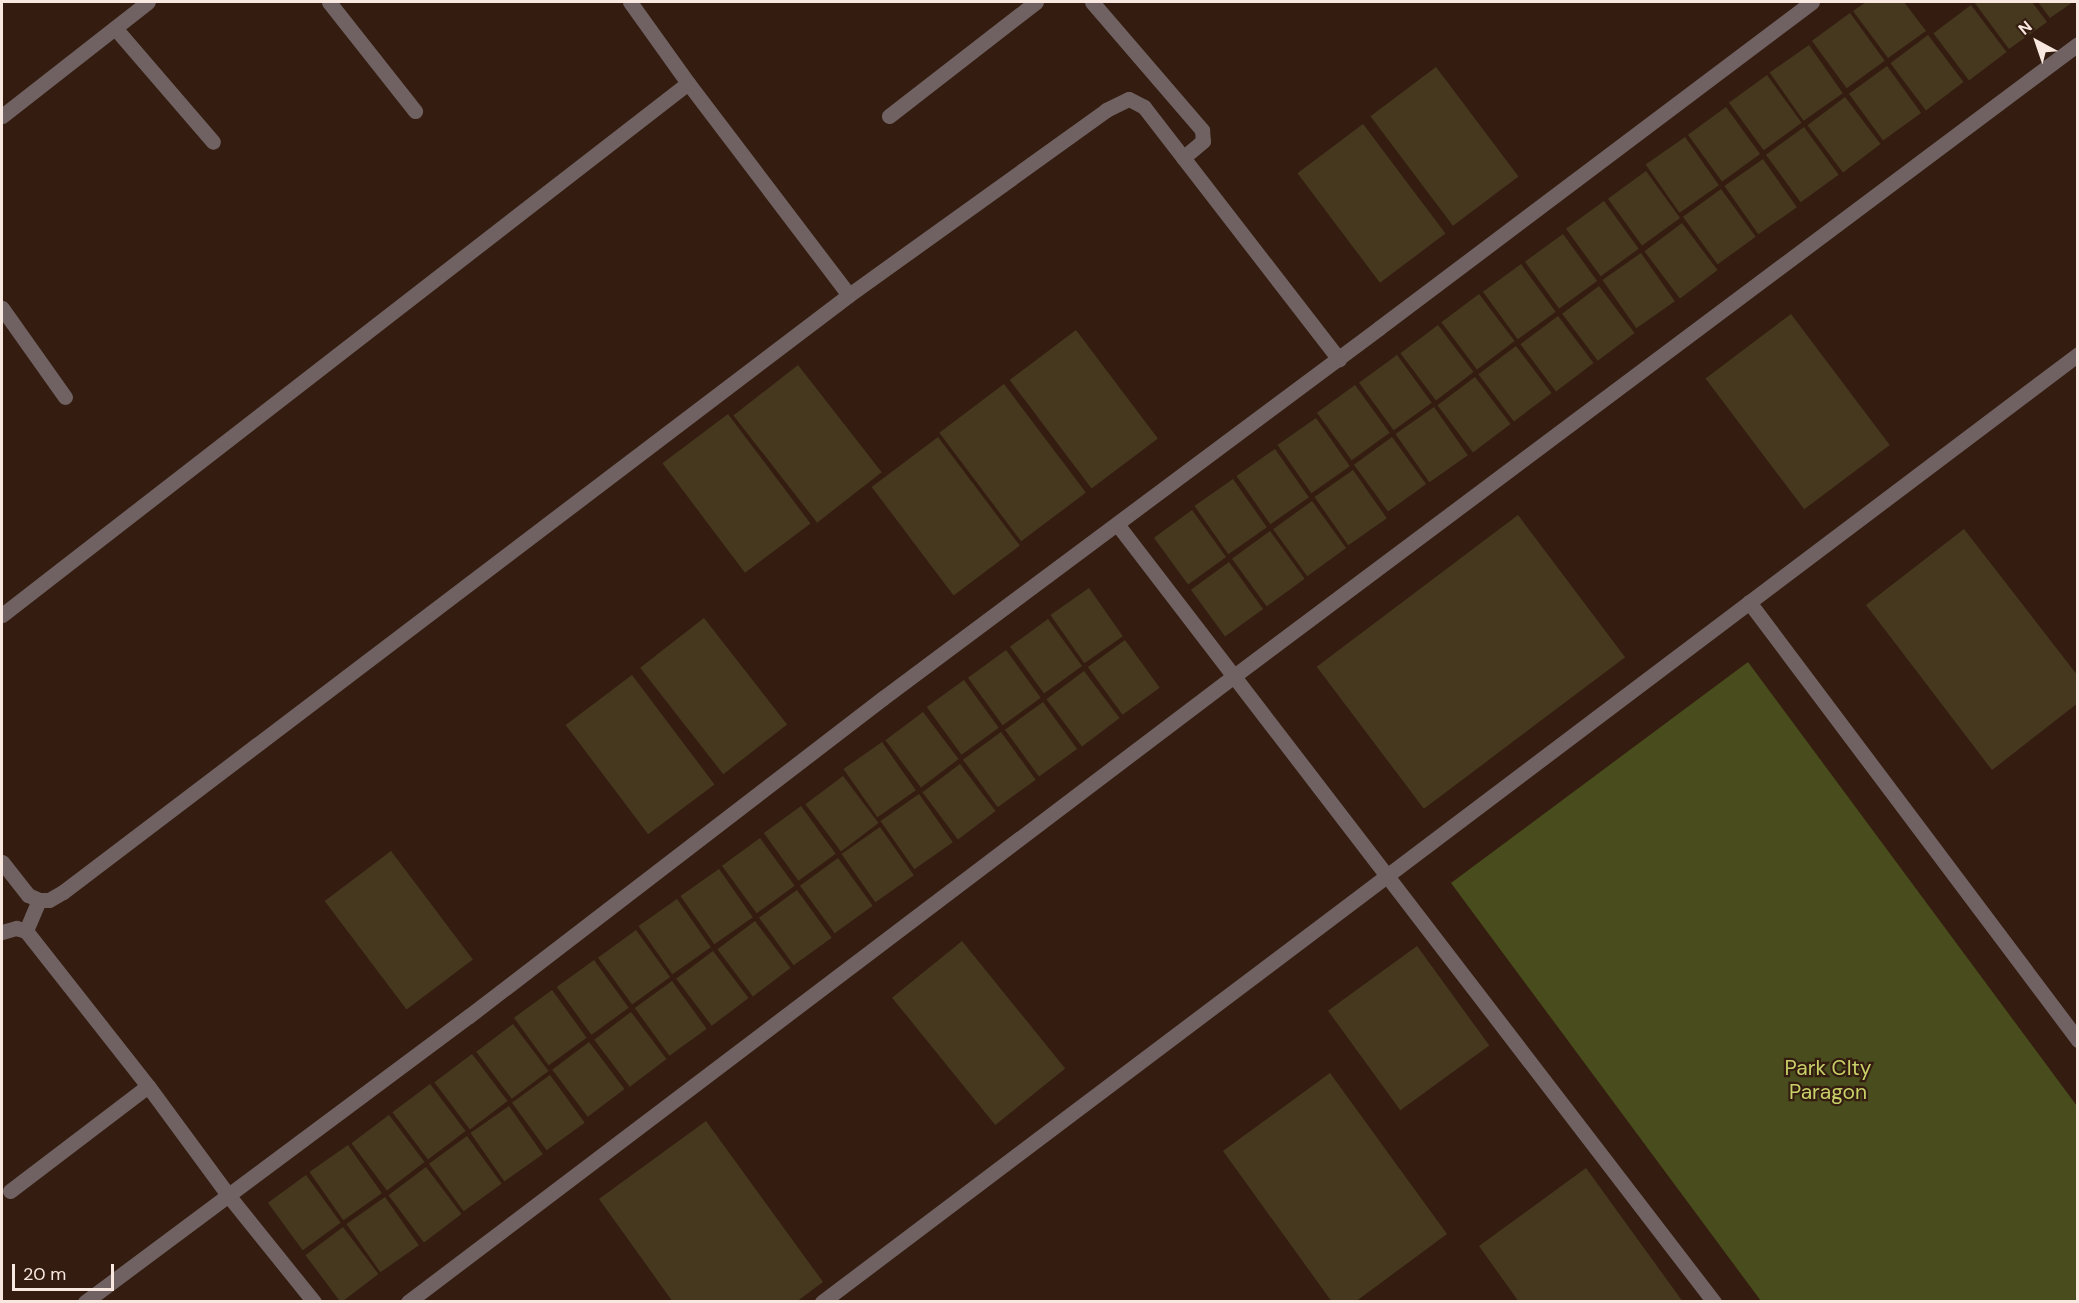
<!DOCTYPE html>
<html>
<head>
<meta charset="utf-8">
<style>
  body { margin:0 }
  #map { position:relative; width:2079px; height:1303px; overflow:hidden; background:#341d10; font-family:"DM Sans",sans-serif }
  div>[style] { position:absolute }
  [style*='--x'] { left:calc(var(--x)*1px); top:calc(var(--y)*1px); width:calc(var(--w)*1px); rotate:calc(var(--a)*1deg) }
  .green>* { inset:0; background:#494c1d }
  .building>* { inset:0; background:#45381f; transform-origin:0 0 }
  .minor>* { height:15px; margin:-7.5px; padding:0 7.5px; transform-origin:7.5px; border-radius:7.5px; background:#706262 }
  span { translate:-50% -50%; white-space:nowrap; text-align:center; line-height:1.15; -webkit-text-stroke:4.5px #341d10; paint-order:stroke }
  .park-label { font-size:21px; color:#c8d168 }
  .frame { position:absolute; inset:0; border:3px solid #f9e8e0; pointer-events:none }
  .north { position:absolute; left:2007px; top:12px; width:60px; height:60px; -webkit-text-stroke:4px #341d10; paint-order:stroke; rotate:320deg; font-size:16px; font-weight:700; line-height:24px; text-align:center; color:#f9e8e0 }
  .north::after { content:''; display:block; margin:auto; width:21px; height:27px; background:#f9e8e0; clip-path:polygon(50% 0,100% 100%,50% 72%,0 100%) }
  .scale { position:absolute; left:12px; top:1264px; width:102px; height:27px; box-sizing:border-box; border:3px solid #f9e8e0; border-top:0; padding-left:8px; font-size:18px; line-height:21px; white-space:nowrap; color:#f9e8e0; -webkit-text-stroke:4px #341d10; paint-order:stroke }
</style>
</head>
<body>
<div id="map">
  <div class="green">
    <div style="clip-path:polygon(1748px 662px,2077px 1106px,2077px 1301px,1761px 1301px,1451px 883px)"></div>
  </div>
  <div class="building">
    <div style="clip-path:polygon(1866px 2px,1904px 2px,1926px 31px,1888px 58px,1853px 11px)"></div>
    <div style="clip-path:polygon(1974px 2px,2032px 2px,2047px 22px,2009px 49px)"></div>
    <div style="clip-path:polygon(2038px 2px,2073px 2px,2050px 18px)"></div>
    <div style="left:1971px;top:5px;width:59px;height:47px;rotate:53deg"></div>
    <div style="left:1850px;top:13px;width:59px;height:47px;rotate:54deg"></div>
    <div style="left:1928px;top:35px;width:59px;height:47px;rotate:53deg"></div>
    <div style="left:1809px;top:45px;width:59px;height:48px;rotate:55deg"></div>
    <div style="left:1887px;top:66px;width:58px;height:47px;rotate:54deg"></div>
    <div style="left:1436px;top:67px;width:137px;height:82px;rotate:53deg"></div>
    <div style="left:1767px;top:75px;width:59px;height:47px;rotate:54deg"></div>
    <div style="left:1845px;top:97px;width:59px;height:47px;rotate:53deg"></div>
    <div style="left:1726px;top:107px;width:58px;height:47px;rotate:54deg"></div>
    <div style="left:1363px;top:124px;width:137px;height:82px;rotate:53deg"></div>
    <div style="left:1804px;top:127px;width:59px;height:47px;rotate:54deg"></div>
    <div style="left:1685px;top:137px;width:59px;height:48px;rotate:55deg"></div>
    <div style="left:1763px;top:159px;width:59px;height:47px;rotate:55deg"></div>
    <div style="left:1646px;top:171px;width:58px;height:47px;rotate:54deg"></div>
    <div style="left:1721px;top:189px;width:59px;height:47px;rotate:54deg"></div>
    <div style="left:1604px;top:201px;width:59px;height:47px;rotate:54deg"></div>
    <div style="left:1682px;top:223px;width:59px;height:47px;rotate:53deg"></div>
    <div style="left:1563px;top:234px;width:58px;height:47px;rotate:54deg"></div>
    <div style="left:1641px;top:253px;width:59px;height:47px;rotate:55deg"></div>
    <div style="left:1521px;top:264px;width:59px;height:47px;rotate:54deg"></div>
    <div style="left:1599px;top:286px;width:59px;height:46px;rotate:53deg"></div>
    <div style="left:1479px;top:294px;width:59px;height:47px;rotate:53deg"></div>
    <div style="left:1791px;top:314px;width:164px;height:107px;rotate:53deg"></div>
    <div style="left:1558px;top:316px;width:59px;height:47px;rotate:53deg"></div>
    <div style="left:1438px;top:325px;width:59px;height:47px;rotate:53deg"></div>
    <div style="left:1076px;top:330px;width:136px;height:83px;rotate:53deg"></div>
    <div style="left:1516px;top:346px;width:59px;height:47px;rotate:53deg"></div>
    <div style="left:1397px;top:355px;width:59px;height:47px;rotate:54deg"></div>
    <div style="left:798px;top:365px;width:136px;height:82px;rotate:52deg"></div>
    <div style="left:1475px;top:377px;width:59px;height:47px;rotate:53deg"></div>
    <div style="left:1004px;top:384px;width:136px;height:81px;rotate:53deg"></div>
    <div style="left:1355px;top:385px;width:59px;height:47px;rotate:54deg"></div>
    <div style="left:1434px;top:407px;width:59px;height:47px;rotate:55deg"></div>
    <div style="left:728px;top:414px;width:137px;height:82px;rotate:53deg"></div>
    <div style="left:1316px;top:418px;width:59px;height:47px;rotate:55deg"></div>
    <div style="left:938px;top:437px;width:136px;height:83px;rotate:53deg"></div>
    <div style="left:1392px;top:437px;width:58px;height:47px;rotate:54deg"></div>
    <div style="left:1275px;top:449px;width:59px;height:47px;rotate:55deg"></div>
    <div style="left:1353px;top:470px;width:59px;height:47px;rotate:55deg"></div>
    <div style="left:1233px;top:479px;width:59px;height:47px;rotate:55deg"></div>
    <div style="left:1312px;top:501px;width:58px;height:48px;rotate:54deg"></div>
    <div style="left:1192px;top:510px;width:58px;height:47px;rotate:54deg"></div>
    <div style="left:1518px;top:515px;width:178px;height:252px;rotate:53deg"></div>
    <div style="clip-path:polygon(1964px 529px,2078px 676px,2078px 703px,1992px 770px,1866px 605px)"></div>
    <div style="left:1270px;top:531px;width:59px;height:47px;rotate:54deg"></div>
    <div style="left:1229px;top:562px;width:58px;height:47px;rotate:54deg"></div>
    <div style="left:1089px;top:588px;width:59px;height:47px;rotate:55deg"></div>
    <div style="left:704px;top:618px;width:135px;height:81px;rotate:52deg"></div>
    <div style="left:1048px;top:619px;width:58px;height:47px;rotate:54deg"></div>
    <div style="left:1125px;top:640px;width:59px;height:46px;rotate:54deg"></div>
    <div style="left:1006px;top:650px;width:59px;height:47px;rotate:54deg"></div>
    <div style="left:1084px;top:671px;width:59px;height:47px;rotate:53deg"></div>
    <div style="left:632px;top:675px;width:137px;height:83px;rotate:53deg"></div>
    <div style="left:964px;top:680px;width:59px;height:46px;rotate:54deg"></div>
    <div style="left:1043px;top:702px;width:58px;height:47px;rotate:54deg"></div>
    <div style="left:923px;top:712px;width:59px;height:47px;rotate:53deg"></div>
    <div style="left:1001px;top:732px;width:59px;height:47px;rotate:54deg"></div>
    <div style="left:882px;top:742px;width:59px;height:47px;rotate:55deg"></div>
    <div style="left:960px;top:764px;width:59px;height:47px;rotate:53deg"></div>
    <div style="left:843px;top:776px;width:59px;height:47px;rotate:53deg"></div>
    <div style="left:919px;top:794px;width:59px;height:47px;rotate:55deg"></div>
    <div style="left:801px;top:806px;width:59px;height:46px;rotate:54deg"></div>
    <div style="left:880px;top:827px;width:59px;height:47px;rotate:55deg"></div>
    <div style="left:760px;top:838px;width:59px;height:47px;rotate:54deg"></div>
    <div style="left:391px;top:851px;width:136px;height:83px;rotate:53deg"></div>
    <div style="left:838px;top:858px;width:59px;height:47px;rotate:54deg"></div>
    <div style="left:719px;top:869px;width:59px;height:47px;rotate:55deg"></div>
    <div style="left:797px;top:890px;width:59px;height:47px;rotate:54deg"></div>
    <div style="left:677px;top:899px;width:59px;height:47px;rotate:55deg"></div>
    <div style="left:755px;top:921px;width:59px;height:47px;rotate:53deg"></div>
    <div style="left:636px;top:930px;width:58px;height:47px;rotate:54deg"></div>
    <div style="left:962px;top:941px;width:164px;height:90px;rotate:51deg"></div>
    <div style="left:1417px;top:946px;width:123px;height:110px;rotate:54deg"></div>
    <div style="left:713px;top:951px;width:59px;height:46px;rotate:53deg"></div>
    <div style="left:594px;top:960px;width:59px;height:46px;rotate:54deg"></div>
    <div style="left:672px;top:981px;width:59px;height:46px;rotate:54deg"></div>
    <div style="left:552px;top:990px;width:59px;height:47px;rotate:54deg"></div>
    <div style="left:631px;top:1012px;width:59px;height:46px;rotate:53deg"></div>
    <div style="left:513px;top:1024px;width:59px;height:46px;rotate:53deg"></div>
    <div style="left:589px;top:1042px;width:59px;height:46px;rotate:53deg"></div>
    <div style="left:472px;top:1054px;width:59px;height:47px;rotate:53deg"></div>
    <div style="clip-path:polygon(1330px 1073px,1447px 1234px,1355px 1302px,1332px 1302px,1223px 1151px)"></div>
    <div style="left:550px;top:1075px;width:59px;height:47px;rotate:54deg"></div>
    <div style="left:430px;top:1084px;width:59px;height:47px;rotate:53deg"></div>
    <div style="left:509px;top:1106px;width:59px;height:47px;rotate:55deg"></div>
    <div style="left:389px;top:1115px;width:59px;height:47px;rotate:53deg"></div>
    <div style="clip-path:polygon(706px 1121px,823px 1282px,796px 1302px,673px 1302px,599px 1199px)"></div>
    <div style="left:467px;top:1136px;width:59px;height:47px;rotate:54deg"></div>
    <div style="left:348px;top:1145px;width:59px;height:47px;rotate:55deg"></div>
    <div style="left:426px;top:1167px;width:59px;height:47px;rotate:53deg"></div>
    <div style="clip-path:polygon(1586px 1168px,1683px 1302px,1519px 1302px,1479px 1246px)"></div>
    <div style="left:306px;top:1175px;width:59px;height:47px;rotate:54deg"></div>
    <div style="left:385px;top:1197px;width:59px;height:47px;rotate:55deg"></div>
    <div style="left:343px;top:1227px;width:59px;height:47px;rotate:53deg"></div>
  </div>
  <div class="minor">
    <div style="--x:329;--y:2;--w:139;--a:51.7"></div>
    <div style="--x:630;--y:2;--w:100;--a:54.4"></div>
    <div style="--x:688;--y:83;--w:266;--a:52.8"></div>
    <div style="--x:1092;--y:2;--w:169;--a:49.3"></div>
    <div style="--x:1202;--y:130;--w:11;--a:85"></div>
    <div style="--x:1203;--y:141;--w:26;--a:140"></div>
    <div style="--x:115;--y:28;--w:150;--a:49.3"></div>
    <div style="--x:2;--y:116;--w:185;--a:-38"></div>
    <div style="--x:889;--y:116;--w:186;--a:-37.8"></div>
    <div style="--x:2;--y:308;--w:109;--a:54.7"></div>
    <div style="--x:1117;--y:524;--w:981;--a:52.5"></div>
    <div style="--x:1749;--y:602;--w:548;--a:53.09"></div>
    <div style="--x:2;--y:615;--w:868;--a:-37.79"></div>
    <div style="--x:2;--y:862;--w:42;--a:51.8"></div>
    <div style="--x:28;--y:895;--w:12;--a:24"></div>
    <div style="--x:39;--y:900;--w:34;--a:113"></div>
    <div style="--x:26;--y:931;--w:197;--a:51.8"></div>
    <div style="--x:148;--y:1086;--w:135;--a:53.7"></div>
    <div style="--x:228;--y:1195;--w:137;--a:51.2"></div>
    <div style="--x:39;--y:900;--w:10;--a:0"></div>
    <div style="--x:49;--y:900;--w:16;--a:-30"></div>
    <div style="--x:63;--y:892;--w:987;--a:-37.22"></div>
    <div style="--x:849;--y:295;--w:317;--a:-35.7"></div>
    <div style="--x:1106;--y:110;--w:25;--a:-26"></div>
    <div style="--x:1129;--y:99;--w:17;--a:28"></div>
    <div style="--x:1144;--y:107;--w:319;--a:52.3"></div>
    <div style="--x:2;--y:932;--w:15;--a:-16"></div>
    <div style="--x:16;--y:928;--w:10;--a:17"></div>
    <div style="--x:10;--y:1191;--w:173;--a:-37.3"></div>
    <div style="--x:85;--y:1302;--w:479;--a:-36.7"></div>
    <div style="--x:469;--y:1016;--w:522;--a:-37.53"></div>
    <div style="--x:883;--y:698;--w:619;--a:-36.72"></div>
    <div style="--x:1379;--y:328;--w:542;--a:-36.98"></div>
    <div style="--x:408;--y:1302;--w:1036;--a:-37.16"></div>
    <div style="--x:1234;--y:676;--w:1054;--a:-36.83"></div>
    <div style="--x:822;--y:1302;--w:1574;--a:-37.04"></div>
  </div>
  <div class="park-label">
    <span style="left:1828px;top:1080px">Park CIty<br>Paragon</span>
  </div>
  <div class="frame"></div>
  <div class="north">N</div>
  <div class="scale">20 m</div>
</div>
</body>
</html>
